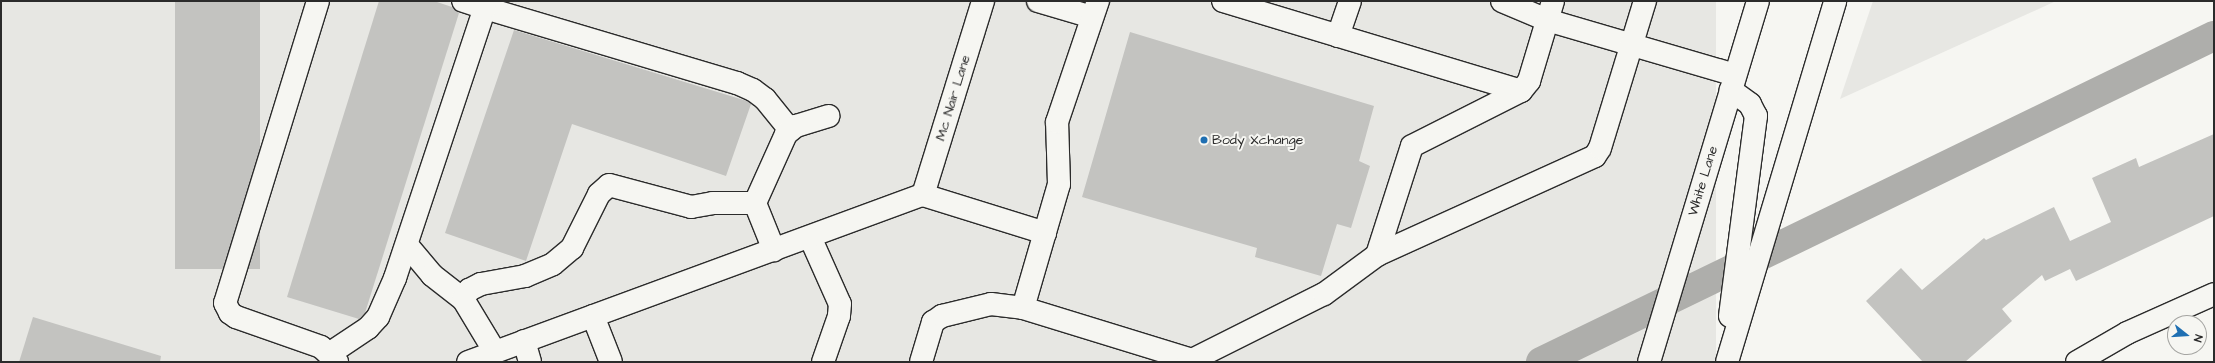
<!DOCTYPE html>
<html>
<head>
<meta charset="utf-8">
<style>
  body { margin:0 }
  #map { position:relative; width:2215px; height:363px; overflow:hidden; background:#f6f6f2; font-family:"Architects Daughter",sans-serif }
  div>[style] { position:absolute }
  [style*='--x'] { left:calc(var(--x)*1px); top:calc(var(--y)*1px); width:calc(var(--w)*1px); rotate:calc(var(--a)*1deg) }
  .built>* { inset:0; background:#e7e7e3; transform-origin:0 0 }
  .canal>* { height:30px; margin:-15px; padding:0 15px; transform-origin:15px; border-radius:15px; background:#aeaeab }
  .building>* { inset:0; background:#c3c3c0; transform-origin:0 0 }
  .roads { filter:drop-shadow(1px 0 #2b2b2b) drop-shadow(-1px 0 #2b2b2b) drop-shadow(0 1px #2b2b2b) drop-shadow(0 -1px #2b2b2b) }
  .minor>* { height:22px; margin:-11px; padding:0 11px; transform-origin:11px; border-radius:11px; background:#f6f6f2 }
  .major>* { height:22px; margin:-11px; padding:0 11px; transform-origin:11px; border-radius:11px; background:#f6f6f2 }
  .dots>* { width:11px; height:11px; translate:-50% -50%; box-sizing:border-box; border:2px solid #f6f6f2; border-radius:50% }
  span { translate:-50% -50%; white-space:nowrap; text-align:center; line-height:1.15; -webkit-text-stroke:4px #f6f6f2; paint-order:stroke }
  .street-label { font-size:14px; color:#2b2b2b }
  .poi-label { font-size:14px; color:#2b2b2b }
  .left { translate:0 -50%; text-align:left }
  .frame { position:absolute; inset:0; border:2px solid #2b2b2b; pointer-events:none }
  .north { position:absolute; left:2167px; top:315px; width:40px; height:40px; box-sizing:border-box; background:#f6f6f2; border:1px solid #a5a5a2; border-radius:50%; rotate:107deg; font-size:11px; font-weight:700; line-height:16px; text-align:center; color:#2b2b2b }
  .north::after { content:''; display:block; margin:auto; width:14px; height:18px; background:#1f6fb2; clip-path:polygon(50% 0,100% 100%,50% 72%,0 100%) }
</style>
</head>
<body>
<div id="map">
  <div class="built">
    <div style="left:1px;top:1px;width:1715px;height:361px"></div>
    <div style="clip-path:polygon(1873px 1px,2056px 1px,1840px 99px)"></div>
  </div>
  <div class="canal">
    <div style="--x:1541;--y:362;--w:748;--a:-25.85"></div>
  </div>
  <div class="building">
    <div style="left:175px;top:1px;width:85px;height:268px"></div>
    <div style="clip-path:polygon(379px 1px,434px 1px,452px 7px,459px 13px,365px 313px,359px 319px,287px 297px)"></div>
    <div style="clip-path:polygon(514px 30px,747px 101px,751px 104px,726px 176px,572px 124px,526px 261px,445px 233px)"></div>
    <div style="clip-path:polygon(1130px 32px,1374px 106px,1359px 161px,1370px 166px,1351px 228px,1337px 224px,1321px 276px,1255px 257px,1257px 248px,1082px 197px)"></div>
    <div style="clip-path:polygon(2214px 134px,2214px 216px,2076px 281px,2070px 269px,2045px 281px,2042px 275px,2002px 309px,2012px 321px,1965px 362px,1923px 362px,1866px 301px,1901px 268px,1922px 290px,1984px 238px,1986px 240px,2054px 207px,2070px 241px,2111px 222px,2092px 178px,2136px 158px,2139px 167px)"></div>
    <div style="clip-path:polygon(33px 317px,161px 356px,160px 362px,19px 362px)"></div>
  </div>
  <div class="roads">
    <div class="minor">
      <div style="--x:318;--y:1;--w:316;--a:107.1"></div>
      <div style="--x:225;--y:303;--w:11;--a:63"></div>
      <div style="--x:230;--y:313;--w:7;--a:34"></div>
      <div style="--x:236;--y:317;--w:90;--a:19.4"></div>
      <div style="--x:321;--y:347;--w:22;--a:43"></div>
      <div style="--x:1038;--y:1;--w:56;--a:16.5"></div>
      <div style="--x:1223;--y:1;--w:311;--a:16.8"></div>
      <div style="--x:1502;--y:1;--w:49;--a:22.9"></div>
      <div style="--x:1547;--y:20;--w:196;--a:16.3"></div>
      <div style="--x:485;--y:8;--w:263;--a:16.6"></div>
      <div style="--x:737;--y:83;--w:17;--a:24"></div>
      <div style="--x:753;--y:90;--w:15;--a:37"></div>
      <div style="--x:765;--y:99;--w:40;--a:51"></div>
      <div style="--x:1338;--y:36;--w:37;--a:-71"></div>
      <div style="--x:923;--y:195;--w:203;--a:-72.8"></div>
      <div style="--x:755;--y:203;--w:76;--a:-65.8"></div>
      <div style="--x:786;--y:134;--w:13;--a:-39"></div>
      <div style="--x:796;--y:126;--w:34;--a:-17"></div>
      <div style="--x:810;--y:237;--w:73;--a:65.9"></div>
      <div style="--x:840;--y:304;--w:12;--a:95"></div>
      <div style="--x:839;--y:316;--w:49;--a:109.2"></div>
      <div style="--x:407;--y:245;--w:39;--a:50"></div>
      <div style="--x:432;--y:275;--w:39;--a:38"></div>
      <div style="--x:1377;--y:255;--w:114;--a:-72.2"></div>
      <div style="--x:1412;--y:146;--w:122;--a:-26.8"></div>
      <div style="--x:1521;--y:91;--w:13;--a:-51"></div>
      <div style="--x:1529;--y:81;--w:84;--a:-73.3"></div>
      <div style="--x:1023;--y:308;--w:177;--a:17.1"></div>
      <div style="--x:593;--y:316;--w:49;--a:68.6"></div>
      <div style="--x:524;--y:341;--w:22;--a:74"></div>
      <div style="--x:495;--y:352;--w:62;--a:-121.1"></div>
      <div style="--x:463;--y:299;--w:11;--a:-56"></div>
      <div style="--x:469;--y:290;--w:13;--a:-27"></div>
      <div style="--x:481;--y:284;--w:45;--a:-10.3"></div>
      <div style="--x:525;--y:276;--w:30;--a:-23"></div>
      <div style="--x:553;--y:264;--w:25;--a:-40"></div>
      <div style="--x:572;--y:248;--w:60;--a:-63.4"></div>
      <div style="--x:599;--y:194;--w:13;--a:-42"></div>
      <div style="--x:609;--y:185;--w:85;--a:15"></div>
      <div style="--x:691;--y:207;--w:22;--a:-10"></div>
      <div style="--x:713;--y:203;--w:42;--a:0"></div>
      <div style="--x:755;--y:203;--w:51;--a:68"></div>
      <div style="--x:329;--y:354;--w:47;--a:-33.7"></div>
      <div style="--x:368;--y:328;--w:15;--a:-48"></div>
      <div style="--x:378;--y:317;--w:43;--a:-66.4"></div>
      <div style="--x:395;--y:278;--w:285;--a:-71.6"></div>
      <div style="--x:485;--y:8;--w:23;--a:-162"></div>
      <div style="--x:468;--y:362;--w:485;--a:-20.2"></div>
      <div style="--x:923;--y:195;--w:128;--a:17.3"></div>
      <div style="--x:921;--y:362;--w:42;--a:-73.3"></div>
      <div style="--x:933;--y:322;--w:11;--a:-34"></div>
      <div style="--x:942;--y:316;--w:50;--a:-13.8"></div>
      <div style="--x:991;--y:304;--w:32;--a:7"></div>
      <div style="--x:1023;--y:308;--w:129;--a:-73.8"></div>
      <div style="--x:1059;--y:184;--w:62;--a:-91.8"></div>
      <div style="--x:1057;--y:122;--w:128;--a:-71.3"></div>
      <div style="--x:1188;--y:362;--w:152;--a:-26.6"></div>
      <div style="--x:1324;--y:294;--w:66;--a:-36.3"></div>
      <div style="--x:1377;--y:255;--w:239;--a:-24.4"></div>
      <div style="--x:1595;--y:156;--w:9;--a:-58"></div>
      <div style="--x:1600;--y:148;--w:154;--a:-73"></div>
      <div style="--x:2077;--y:362;--w:58;--a:-30.1"></div>
      <div style="--x:2127;--y:333;--w:95;--a:-24.1"></div>
    </div>
    <div class="major">
      <div style="--x:1730;--y:316;--w:202;--a:-82.6"></div>
      <div style="--x:1756;--y:116;--w:13;--a:-117"></div>
      <div style="--x:1750;--y:104;--w:24;--a:-144"></div>
      <div style="--x:1649;--y:362;--w:377;--a:-73.2"></div>
      <div style="--x:1727;--y:362;--w:377;--a:-73.3"></div>
    </div>
  </div>
  <div class="dots">
    <div style="left:1204px;top:140px;background:#1f6fb2"></div>
  </div>
  <div class="street-label">
    <span style="left:953px;top:98px;rotate:-73deg">Mc Nair Lane</span>
    <span style="left:1703px;top:181px;rotate:-73deg">White Lane</span>
  </div>
  <div class="poi-label">
    <span class="left" style="left:1212px;top:140px">Body Xchange</span>
  </div>
  <div class="frame"></div>
  <div class="north">N</div>
</div>
</body>
</html>
